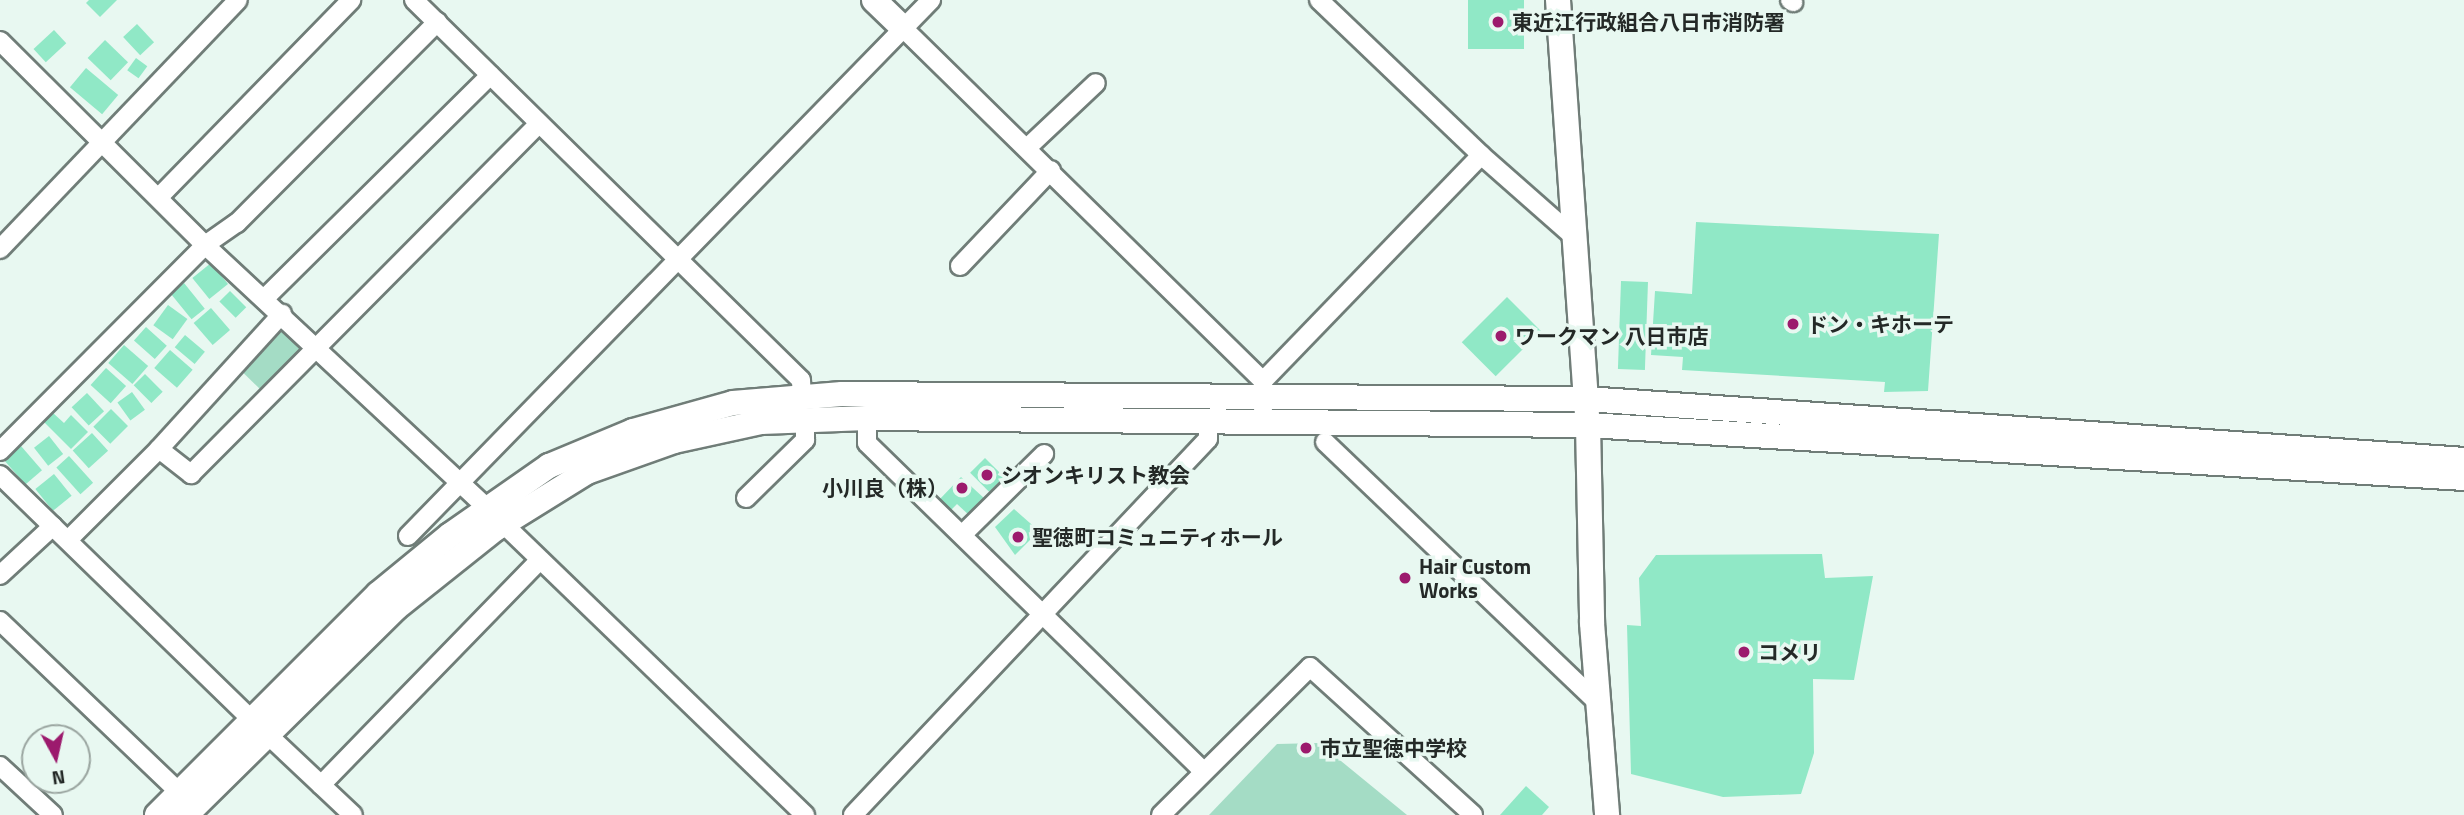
<!DOCTYPE html>
<html>
<head>
<meta charset="utf-8">
<style>
  body { margin:0 }
  #map { position:relative; width:2464px; height:815px; overflow:hidden; background:#e8f8f1; font-family:"Titillium Web","Noto Sans JP",sans-serif }
  div>[style] { position:absolute }
  [style*='--x'] { left:calc(var(--x)*1px); top:calc(var(--y)*1px); width:calc(var(--w)*1px); rotate:calc(var(--a)*1deg) }
  .green>* { inset:0; background:#a4dcc5; transform-origin:0 0 }
  .building>* { inset:0; background:#90e8c6; transform-origin:0 0 }
  .roads { filter:drop-shadow(2px 0 #707d78) drop-shadow(-2px 0 #707d78) drop-shadow(0 2px #707d78) drop-shadow(0 -2px #707d78) }
  .street>* { height:18px; margin:-9px; padding:0 9px; transform-origin:9px; border-radius:9px; background:#fff }
  .secondary>* { height:24px; margin:-12px; padding:0 12px; transform-origin:12px; border-radius:12px; background:#fff }
  .dots>* { width:19px; height:19px; translate:-50% -50%; box-sizing:border-box; border:4px solid #e8f8f1; border-radius:50% }
  span { translate:-50% -50%; white-space:nowrap; text-align:center; line-height:1.15; -webkit-text-stroke:7px #e8f8f1; paint-order:stroke }
  .poi-label { font-size:21px; color:#242927; font-weight:700 }
  .left { translate:0 -50%; text-align:left }
  .right { translate:-100% -50%; text-align:right }
  .north { position:absolute; left:21px; top:724px; width:70px; height:70px; box-sizing:border-box; background:#e8f8f1; border:2px solid #9aa5a0; border-radius:50%; rotate:172deg; font-size:19px; font-weight:700; line-height:28px; text-align:center; color:#242927 }
  .north::after { content:''; display:block; margin:auto; width:24px; height:32px; background:#9c1a6d; clip-path:polygon(50% 0,100% 100%,50% 72%,0 100%) }
</style>
</head>
<body>
<div id="map">
  <div class="green">
    <div style="left:284px;top:326px;width:32px;height:62px;rotate:44deg"></div>
    <div style="clip-path:polygon(1319px 743px,1407px 815px,1209px 815px,1277px 744px)"></div>
  </div>
  <div class="building">
    <div style="clip-path:polygon(89px 0,117px 0,100px 17px,86px 3px)"></div>
    <div style="left:1468px;top:0;width:56px;height:49px"></div>
    <div style="left:137px;top:24px;width:25px;height:19px;rotate:47deg"></div>
    <div style="left:54px;top:30px;width:18px;height:28px;rotate:47deg"></div>
    <div style="left:105px;top:40px;width:32px;height:25px;rotate:44deg"></div>
    <div style="left:136px;top:58px;width:14px;height:15px;rotate:36deg"></div>
    <div style="left:86px;top:68px;width:42px;height:25px;rotate:40deg"></div>
    <div style="clip-path:polygon(1696px 222px,1939px 234px,1928px 391px,1884px 392px,1885px 382px,1682px 370px,1683px 357px,1651px 355px,1655px 291px,1692px 294px)"></div>
    <div style="left:211px;top:263px;width:27px;height:24px;rotate:51deg"></div>
    <div style="left:1621px;top:281px;width:27px;height:88px;rotate:2deg"></div>
    <div style="left:184px;top:283px;width:33px;height:17px;rotate:51deg"></div>
    <div style="left:230px;top:291px;width:23px;height:15px;rotate:45deg"></div>
    <div style="left:1507px;top:297px;width:48px;height:64px;rotate:45deg"></div>
    <div style="left:168px;top:305px;width:24px;height:25px;rotate:36deg"></div>
    <div style="left:211px;top:308px;width:29px;height:23px;rotate:49deg"></div>
    <div style="left:146px;top:327px;width:28px;height:18px;rotate:42deg"></div>
    <div style="left:185px;top:335px;width:26px;height:16px;rotate:40deg"></div>
    <div style="left:124px;top:345px;width:32px;height:24px;rotate:41deg"></div>
    <div style="left:170px;top:350px;width:30px;height:24px;rotate:41deg"></div>
    <div style="left:106px;top:368px;width:27px;height:23px;rotate:42deg"></div>
    <div style="left:145px;top:374px;width:25px;height:16px;rotate:45deg"></div>
    <div style="left:132px;top:392px;width:22px;height:18px;rotate:54deg"></div>
    <div style="left:87px;top:393px;width:25px;height:21px;rotate:47deg"></div>
    <div style="left:111px;top:409px;width:24px;height:25px;rotate:45deg"></div>
    <div style="clip-path:polygon(53px 413px,64px 423px,71px 415px,88px 432px,71px 449px,44px 422px)"></div>
    <div style="left:92px;top:433px;width:24px;height:26px;rotate:48deg"></div>
    <div style="left:49px;top:436px;width:23px;height:19px;rotate:52deg"></div>
    <div style="left:21px;top:446px;width:32px;height:22px;rotate:49deg"></div>
    <div style="left:69px;top:456px;width:36px;height:17px;rotate:48deg"></div>
    <div style="left:985px;top:458px;width:27px;height:21px;rotate:45deg"></div>
    <div style="left:54px;top:474px;width:28px;height:24px;rotate:51deg"></div>
    <div style="clip-path:polygon(961px 477px,985px 499px,970px 516px,957px 504px,950px 511px,939px 500px)"></div>
    <div style="clip-path:polygon(1014px 509px,1039px 531px,1015px 555px,995px 527px)"></div>
    <div style="clip-path:polygon(1822px 554px,1825px 578px,1873px 576px,1854px 680px,1813px 679px,1814px 753px,1801px 794px,1723px 797px,1631px 774px,1627px 625px,1641px 626px,1639px 578px,1656px 555px)"></div>
    <div style="clip-path:polygon(1526px 786px,1549px 807px,1542px 815px,1500px 815px)"></div>
  </div>
  <div class="roads">
    <div class="street">
      <div style="--x:414;--y:0;--w:542;--a:44.48"></div>
      <div style="--x:801;--y:380;--w:18;--a:87"></div>
      <div style="--x:1319;--y:0;--w:224;--a:43.7"></div>
      <div style="--x:1481;--y:155;--w:125;--a:41.4"></div>
      <div style="--x:1790;--y:0;--w:4;--a:34"></div>
      <div style="--x:903;--y:28;--w:504;--a:44.44"></div>
      <div style="--x:1263;--y:381;--w:28;--a:90"></div>
      <div style="--x:0;--y:41;--w:289;--a:44.9"></div>
      <div style="--x:205;--y:245;--w:387;--a:43"></div>
      <div style="--x:488;--y:509;--w:441;--a:44"></div>
      <div style="--x:1028;--y:147;--w:93;--a:-43.3"></div>
      <div style="--x:160;--y:196;--w:274;--a:-45.7"></div>
      <div style="--x:0;--y:249;--w:344;--a:-46.3"></div>
      <div style="--x:960;--y:266;--w:132;--a:-46.5"></div>
      <div style="--x:265;--y:298;--w:317;--a:-44.7"></div>
      <div style="--x:1263;--y:381;--w:314;--a:-46"></div>
      <div style="--x:867;--y:418;--w:25;--a:90"></div>
      <div style="--x:867;--y:443;--w:470;--a:44.3"></div>
      <div style="--x:1325;--y:442;--w:382;--a:43.7"></div>
      <div style="--x:159;--y:449;--w:41;--a:38"></div>
      <div style="--x:191;--y:474;--w:494;--a:-45.2"></div>
      <div style="--x:0;--y:451;--w:291;--a:-45.1"></div>
      <div style="--x:205;--y:245;--w:39;--a:-35"></div>
      <div style="--x:237;--y:223;--w:284;--a:-45.1"></div>
      <div style="--x:0;--y:475;--w:353;--a:44.2"></div>
      <div style="--x:746;--y:498;--w:83;--a:-44.5"></div>
      <div style="--x:805;--y:440;--w:20;--a:-90"></div>
      <div style="--x:963;--y:534;--w:114;--a:-44.6"></div>
      <div style="--x:408;--y:536;--w:749;--a:-45.7"></div>
      <div style="--x:68;--y:540;--w:129;--a:-45"></div>
      <div style="--x:159;--y:449;--w:183;--a:-47.7"></div>
      <div style="--x:0;--y:575;--w:72;--a:-42.8"></div>
      <div style="--x:0;--y:621;--w:249;--a:43.7"></div>
      <div style="--x:267;--y:734;--w:118;--a:43.3"></div>
      <div style="--x:0;--y:766;--w:72;--a:42.8"></div>
      <div style="--x:321;--y:785;--w:314;--a:-45.8"></div>
      <div style="--x:853;--y:815;--w:517;--a:-46.65"></div>
      <div style="--x:1208;--y:439;--w:18;--a:-90"></div>
      <div style="--x:1161;--y:815;--w:210;--a:-44.8"></div>
      <div style="--x:1310;--y:667;--w:220;--a:42.2"></div>
    </div>
    <div class="secondary">
      <div style="--x:874;--y:0;--w:40;--a:44"></div>
      <div style="--x:1558;--y:0;--w:426;--a:86"></div>
      <div style="--x:1588;--y:425;--w:198;--a:88.8"></div>
      <div style="--x:1592;--y:623;--w:193;--a:85.5"></div>
      <div style="--x:157;--y:815;--w:313;--a:-45"></div>
      <div style="--x:378;--y:594;--w:93;--a:-39.3"></div>
      <div style="--x:450;--y:535;--w:121;--a:-34.9"></div>
      <div style="--x:549;--y:466;--w:91;--a:-22.6"></div>
      <div style="--x:633;--y:431;--w:104;--a:-15.6"></div>
      <div style="--x:733;--y:403;--w:109;--a:-4.7"></div>
      <div style="--x:842;--y:394;--w:744;--a:0.39"></div>
      <div style="--x:1586;--y:399;--w:880;--a:3.97"></div>
      <div style="--x:186;--y:815;--w:295;--a:-44.6"></div>
      <div style="--x:396;--y:608;--w:127;--a:-38.6"></div>
      <div style="--x:495;--y:529;--w:108;--a:-31.8"></div>
      <div style="--x:587;--y:472;--w:92;--a:-19.6"></div>
      <div style="--x:674;--y:441;--w:89;--a:-12.3"></div>
      <div style="--x:761;--y:422;--w:106;--a:-2.2"></div>
      <div style="--x:867;--y:418;--w:721;--a:0.56"></div>
      <div style="--x:1588;--y:425;--w:878;--a:3.46"></div>
    </div>
  </div>
  <div class="dots">
    <div style="left:1498px;top:22px;background:#9c1a6d"></div>
    <div style="left:1793px;top:324px;background:#9c1a6d"></div>
    <div style="left:1501px;top:336px;background:#9c1a6d"></div>
    <div style="left:987px;top:475px;background:#9c1a6d"></div>
    <div style="left:962px;top:488px;background:#9c1a6d"></div>
    <div style="left:1018px;top:537px;background:#9c1a6d"></div>
    <div style="left:1405px;top:578px;background:#9c1a6d"></div>
    <div style="left:1744px;top:652px;background:#9c1a6d"></div>
    <div style="left:1306px;top:748px;background:#9c1a6d"></div>
  </div>
  <div class="poi-label">
    <span class="left" style="left:1512px;top:22px">東近江行政組合八日市消防署</span>
    <span class="left" style="left:1807px;top:324px">ドン・キホーテ</span>
    <span class="left" style="left:1515px;top:336px">ワークマン 八日市店</span>
    <span class="left" style="left:1001px;top:475px">シオンキリスト教会</span>
    <span class="right" style="left:948px;top:488px">小川良（株）</span>
    <span class="left" style="left:1032px;top:537px">聖徳町コミュニティホール</span>
    <span class="left" style="left:1419px;top:578px">Hair Custom<br>Works</span>
    <span class="left" style="left:1758px;top:652px">コメリ</span>
    <span class="left" style="left:1320px;top:748px">市立聖徳中学校</span>
  </div>
  <div class="north">N</div>
</div>
</body>
</html>
